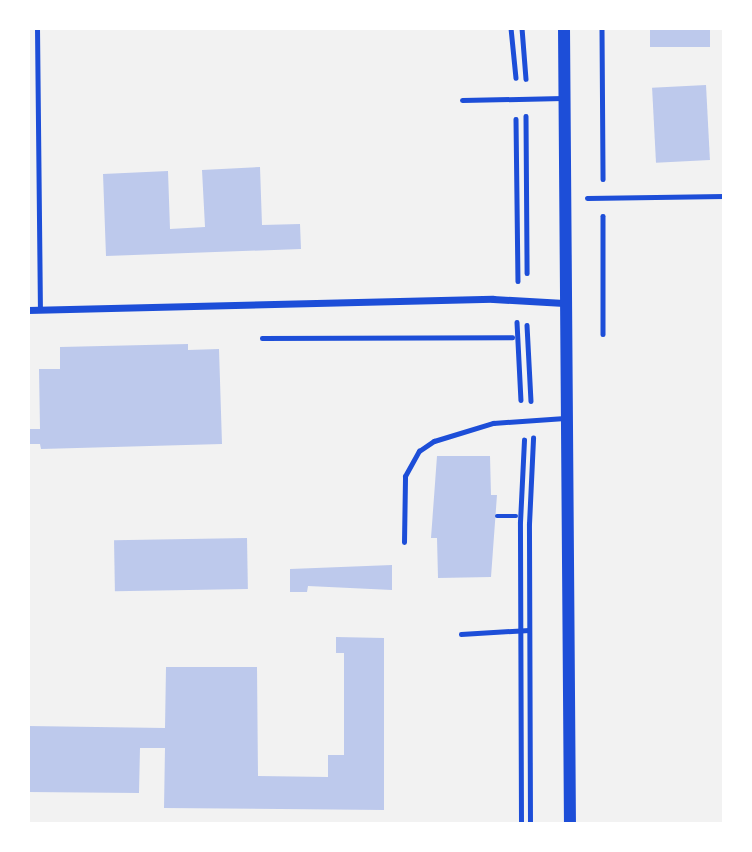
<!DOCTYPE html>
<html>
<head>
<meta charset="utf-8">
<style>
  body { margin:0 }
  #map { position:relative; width:752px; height:852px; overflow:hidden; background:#f2f2f2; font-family:Cabin,sans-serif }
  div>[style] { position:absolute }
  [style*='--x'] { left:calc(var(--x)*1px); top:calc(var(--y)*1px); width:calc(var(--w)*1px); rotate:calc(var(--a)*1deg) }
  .building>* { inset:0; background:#bdc9ec; transform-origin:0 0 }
  .path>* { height:4.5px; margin:-2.25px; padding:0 2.25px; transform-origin:2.25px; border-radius:2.25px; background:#1d4ed8 }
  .service>* { height:5px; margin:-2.5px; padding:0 2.5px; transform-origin:2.5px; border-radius:2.5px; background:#1d4ed8 }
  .minor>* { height:7px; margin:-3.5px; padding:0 3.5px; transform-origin:3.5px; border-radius:3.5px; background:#1d4ed8 }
  .tertiary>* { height:12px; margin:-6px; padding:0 6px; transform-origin:6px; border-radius:6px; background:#1d4ed8 }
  span { translate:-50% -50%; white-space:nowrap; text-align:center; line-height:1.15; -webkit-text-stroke:6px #fff; paint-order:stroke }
  .frame { position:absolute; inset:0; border:30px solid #fff; pointer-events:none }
</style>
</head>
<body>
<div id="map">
  <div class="building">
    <div style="left:650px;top:28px;width:60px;height:19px"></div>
    <div style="left:706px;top:85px;width:75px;height:54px;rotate:87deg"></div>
    <div style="clip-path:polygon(260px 167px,262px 225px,300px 224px,301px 249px,106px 256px,103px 174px,168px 171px,170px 229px,205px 227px,202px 170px)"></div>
    <div style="clip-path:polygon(188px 344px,188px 350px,219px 349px,222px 444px,41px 449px,40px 444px,30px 444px,30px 429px,40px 429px,39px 369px,60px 369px,60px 347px)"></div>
    <div style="clip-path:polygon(437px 456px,490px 456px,491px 495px,497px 495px,491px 577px,438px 578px,437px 538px,431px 538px)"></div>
    <div style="left:247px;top:538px;width:51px;height:133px;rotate:89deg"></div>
    <div style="clip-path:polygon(392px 565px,392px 590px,308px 586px,307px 592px,290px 592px,290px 569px)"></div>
    <div style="clip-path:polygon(336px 637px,384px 638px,384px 810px,164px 808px,165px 748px,140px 748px,139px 793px,28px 792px,28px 726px,165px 728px,166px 667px,257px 667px,258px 776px,328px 777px,328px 755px,344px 755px,344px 653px,336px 653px)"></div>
  </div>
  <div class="path">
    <div style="--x:511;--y:28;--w:50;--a:84.3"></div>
    <div style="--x:522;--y:28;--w:51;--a:85.5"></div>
    <div style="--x:602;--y:28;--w:151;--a:89.6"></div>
    <div style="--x:526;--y:116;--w:157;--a:89.6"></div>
    <div style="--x:516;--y:119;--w:162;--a:89.3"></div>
    <div style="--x:603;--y:216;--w:118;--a:90"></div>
    <div style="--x:517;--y:322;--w:78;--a:87.1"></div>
    <div style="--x:527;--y:325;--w:76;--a:87"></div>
    <div style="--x:262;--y:338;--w:250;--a:-0.2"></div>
    <div style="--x:497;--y:516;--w:19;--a:0"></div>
    <div style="--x:461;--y:634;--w:68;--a:-3.4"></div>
    <div style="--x:521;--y:824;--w:302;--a:-90.2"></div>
    <div style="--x:520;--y:522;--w:82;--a:-87.2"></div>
    <div style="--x:530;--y:824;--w:300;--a:-90.2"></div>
    <div style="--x:529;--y:524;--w:86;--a:-87.3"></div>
  </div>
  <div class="service">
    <div style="--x:37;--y:28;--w:282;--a:89.4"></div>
    <div style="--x:462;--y:100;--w:101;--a:-1.1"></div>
    <div style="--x:587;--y:198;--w:137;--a:-0.8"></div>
    <div style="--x:404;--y:542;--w:66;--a:-89.1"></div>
    <div style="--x:405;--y:476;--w:29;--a:-61"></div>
    <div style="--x:419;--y:451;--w:18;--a:-34"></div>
    <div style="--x:434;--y:441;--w:62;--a:-17"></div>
    <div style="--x:493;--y:423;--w:72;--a:-4"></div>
  </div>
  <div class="minor">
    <div style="--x:28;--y:310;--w:465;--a:-1.4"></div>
    <div style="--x:493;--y:299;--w:71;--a:3.2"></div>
  </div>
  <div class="tertiary">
    <div style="--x:564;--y:28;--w:796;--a:89.57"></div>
  </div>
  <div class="frame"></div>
</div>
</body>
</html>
